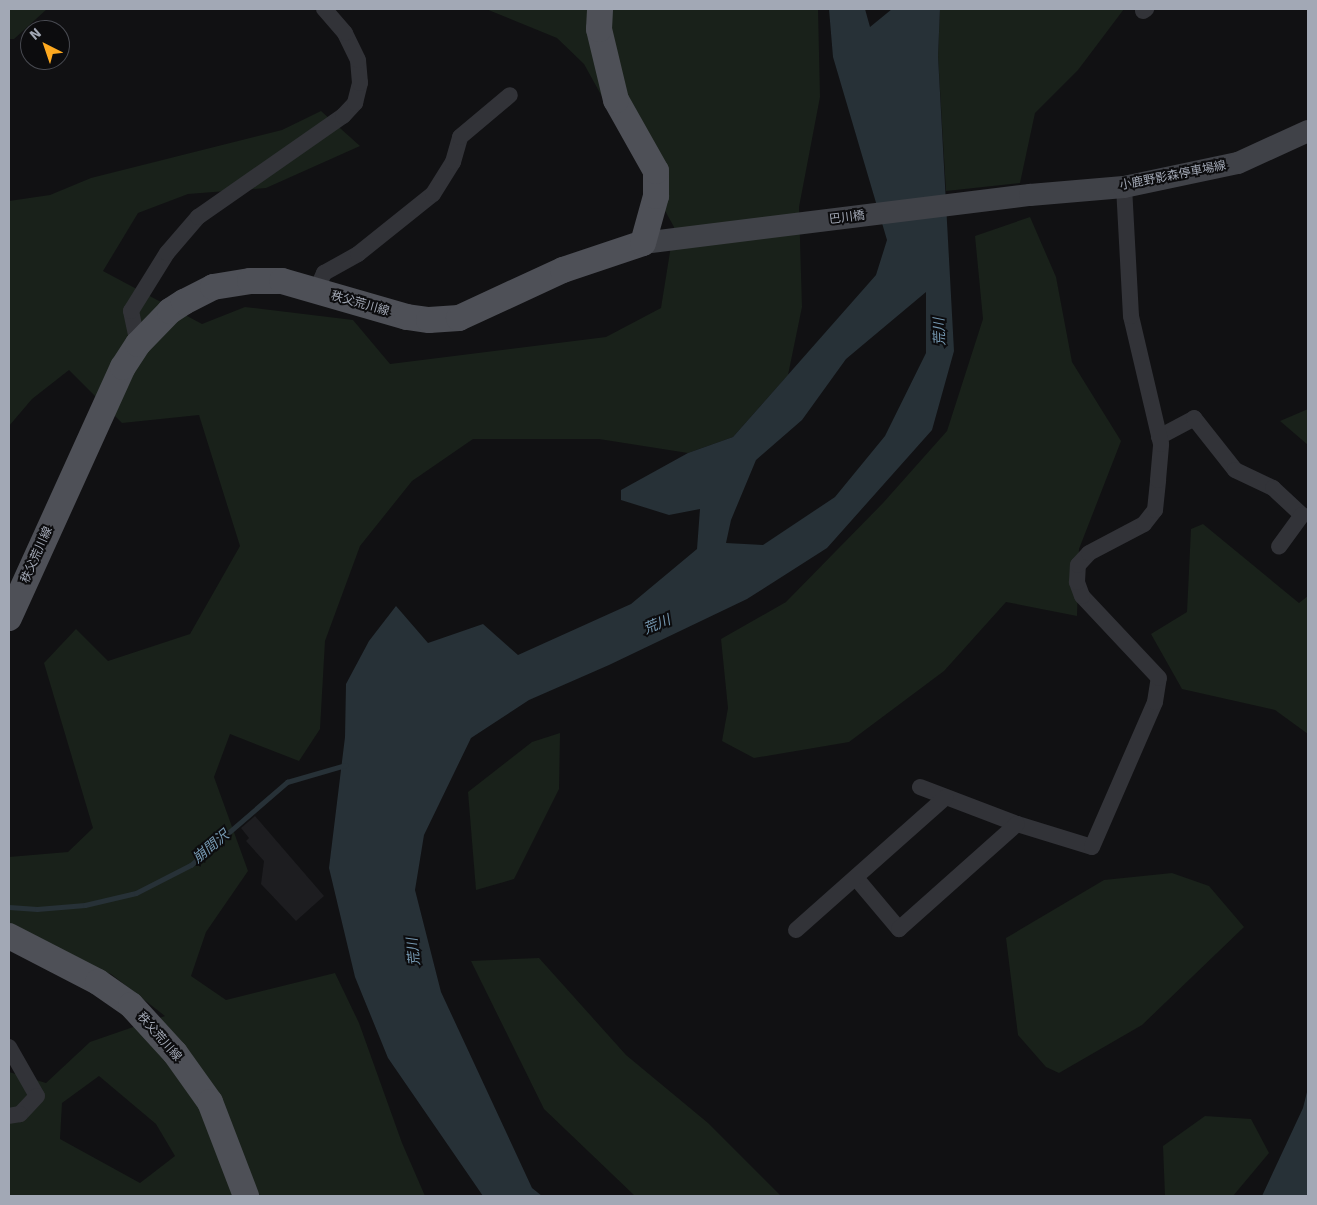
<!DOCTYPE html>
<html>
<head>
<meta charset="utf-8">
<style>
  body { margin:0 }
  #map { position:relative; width:1317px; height:1205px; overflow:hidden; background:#111113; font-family:Signika,"Noto Sans JP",sans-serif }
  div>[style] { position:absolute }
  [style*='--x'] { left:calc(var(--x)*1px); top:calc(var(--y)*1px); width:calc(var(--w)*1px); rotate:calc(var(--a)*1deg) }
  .built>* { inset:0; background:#1d1d20 }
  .green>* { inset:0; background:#19211a }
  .water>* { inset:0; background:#273137 }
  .stream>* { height:4.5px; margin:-2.25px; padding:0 2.25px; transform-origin:2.25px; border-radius:2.25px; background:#273137 }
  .minor>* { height:16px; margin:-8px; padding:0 8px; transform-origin:8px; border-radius:8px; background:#323338 }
  .secondary>* { height:22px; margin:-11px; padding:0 11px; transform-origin:11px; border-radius:11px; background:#404248 }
  .primary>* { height:26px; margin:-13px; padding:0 13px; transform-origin:13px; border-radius:13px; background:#4e5057 }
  span { translate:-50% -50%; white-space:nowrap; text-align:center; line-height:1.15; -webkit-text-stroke:4px #0c0c0e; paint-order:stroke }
  .street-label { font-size:12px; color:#a2a8b5 }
  .water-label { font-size:14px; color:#7699b2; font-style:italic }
  .frame { position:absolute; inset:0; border:10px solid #a2a8b5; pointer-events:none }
  .north { position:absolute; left:20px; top:20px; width:50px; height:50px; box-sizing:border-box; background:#0c0c0e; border:1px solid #484a51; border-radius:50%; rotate:319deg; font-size:14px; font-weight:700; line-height:20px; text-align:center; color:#a2a8b5 }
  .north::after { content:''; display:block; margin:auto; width:18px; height:22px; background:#fda920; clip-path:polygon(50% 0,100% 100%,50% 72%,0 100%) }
</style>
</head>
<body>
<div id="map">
  <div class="built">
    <div style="clip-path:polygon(255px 816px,324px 896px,296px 921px,261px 884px,264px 861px,246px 841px,249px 838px,241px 828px)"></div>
  </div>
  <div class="green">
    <div style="clip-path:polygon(9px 9px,47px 9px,14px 39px,9px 39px)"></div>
    <div style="clip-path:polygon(evenodd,486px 9px,818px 9px,820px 97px,799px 207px,802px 307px,788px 375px,733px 437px,688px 453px,599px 439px,473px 439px,412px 481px,360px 546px,325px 641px,320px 729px,299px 761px,230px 734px,214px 777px,248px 871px,206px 932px,191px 976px,226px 1000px,335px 973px,359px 1023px,402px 1143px,425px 1196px,9px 1196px,9px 1072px,46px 1083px,90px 1042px,165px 1016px,111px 974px,9px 945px,9px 857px,68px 852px,93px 828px,44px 663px,76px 629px,108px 661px,190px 634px,240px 546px,199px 415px,122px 423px,69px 370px,32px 399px,9px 426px,9px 201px,50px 195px,91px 178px,282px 130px,321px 111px,360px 146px,266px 188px,188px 194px,138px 213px,103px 271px,202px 324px,245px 307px,353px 320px,390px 364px,606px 337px,661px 308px,674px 227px,584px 64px,557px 38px,486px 9px,99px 1076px,156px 1124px,175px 1156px,140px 1183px,60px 1139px,62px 1103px,99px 1076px)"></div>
    <div style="clip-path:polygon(940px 9px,1124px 9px,1078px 70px,1035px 113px,1020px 183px,946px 191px,938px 56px)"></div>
    <div style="clip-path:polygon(1030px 217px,1056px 277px,1072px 362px,1121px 441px,1079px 549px,1077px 616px,1006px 602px,944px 671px,849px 742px,754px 758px,722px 741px,728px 708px,721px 639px,786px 602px,883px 503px,947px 431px,983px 319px,975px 236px)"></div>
    <div style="clip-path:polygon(1308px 409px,1308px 445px,1280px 421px)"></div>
    <div style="clip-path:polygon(1203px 524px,1299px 603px,1308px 596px,1308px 734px,1275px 710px,1182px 689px,1151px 634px,1187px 612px,1191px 529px)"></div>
    <div style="clip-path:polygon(560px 733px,559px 789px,514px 879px,476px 890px,468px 792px,532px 742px)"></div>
    <div style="clip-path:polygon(1172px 873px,1209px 886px,1244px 927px,1142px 1025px,1059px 1073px,1046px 1067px,1018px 1035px,1006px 938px,1104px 880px)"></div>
    <div style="clip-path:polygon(539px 958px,626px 1055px,708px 1123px,781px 1196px,635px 1196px,544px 1109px,471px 961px)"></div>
    <div style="clip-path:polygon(1205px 1116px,1251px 1119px,1269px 1153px,1233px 1196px,1165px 1196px,1163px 1146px)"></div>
  </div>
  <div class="water">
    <div style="clip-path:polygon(evenodd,829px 9px,865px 9px,870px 27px,892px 9px,940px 9px,938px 56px,954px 351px,932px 430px,827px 548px,747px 599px,609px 665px,529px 700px,471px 738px,424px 835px,415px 890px,441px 992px,532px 1188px,542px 1196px,483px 1196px,388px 1058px,355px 977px,329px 868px,345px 737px,346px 684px,369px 641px,396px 606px,428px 643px,483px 624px,518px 655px,631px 604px,697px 549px,700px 509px,669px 515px,621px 500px,621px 490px,688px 453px,733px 437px,876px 275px,887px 240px,833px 57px,829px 9px,926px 292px,926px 353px,885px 436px,835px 497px,763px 545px,726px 543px,731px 520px,756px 460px,802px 420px,846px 359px,926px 292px)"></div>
    <div style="clip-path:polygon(1308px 1088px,1308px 1196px,1262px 1196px,1303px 1108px)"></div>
  </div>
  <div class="stream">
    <div style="--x:9;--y:907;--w:28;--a:4"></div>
    <div style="--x:37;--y:909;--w:48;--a:-4.8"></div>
    <div style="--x:85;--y:905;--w:52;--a:-13.2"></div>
    <div style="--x:136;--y:893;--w:62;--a:-27"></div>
    <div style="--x:191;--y:865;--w:127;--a:-40.8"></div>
    <div style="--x:287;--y:782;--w:61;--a:-16.1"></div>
  </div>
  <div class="minor">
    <div style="--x:1143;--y:11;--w:4;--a:-34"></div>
    <div style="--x:316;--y:291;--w:20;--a:-66"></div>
    <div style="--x:324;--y:273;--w:39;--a:-29"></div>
    <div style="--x:358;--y:254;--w:96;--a:-38.7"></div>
    <div style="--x:433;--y:194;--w:38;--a:-58"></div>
    <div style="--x:453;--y:162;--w:26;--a:-74"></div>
    <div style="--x:460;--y:137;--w:65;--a:-40"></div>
    <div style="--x:138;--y:344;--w:34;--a:-102"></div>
    <div style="--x:131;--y:311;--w:68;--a:-58.2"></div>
    <div style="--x:167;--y:253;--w:48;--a:-49.3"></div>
    <div style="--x:198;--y:217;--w:177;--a:-34.9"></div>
    <div style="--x:343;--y:116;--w:18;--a:-47"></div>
    <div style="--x:355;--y:103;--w:21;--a:-76"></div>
    <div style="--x:360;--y:83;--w:23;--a:-95"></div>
    <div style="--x:358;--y:60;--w:30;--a:-116"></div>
    <div style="--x:345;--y:33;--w:32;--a:-131"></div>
    <div style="--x:1159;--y:437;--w:40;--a:-28"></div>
    <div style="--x:1194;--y:418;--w:66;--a:51.7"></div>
    <div style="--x:1235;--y:470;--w:42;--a:25.3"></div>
    <div style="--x:1273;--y:488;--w:40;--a:43"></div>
    <div style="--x:1302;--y:515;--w:39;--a:126"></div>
    <div style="--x:920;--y:787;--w:104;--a:20.9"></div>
    <div style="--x:1017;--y:824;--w:78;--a:17"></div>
    <div style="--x:1092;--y:847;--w:158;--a:-66.5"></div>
    <div style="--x:1155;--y:702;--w:24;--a:-81"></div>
    <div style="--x:1159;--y:678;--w:112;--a:-133.2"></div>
    <div style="--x:1082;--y:596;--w:15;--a:-110"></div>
    <div style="--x:1077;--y:582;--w:17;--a:-87"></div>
    <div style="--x:1078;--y:565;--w:16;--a:-47"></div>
    <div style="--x:1089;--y:553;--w:62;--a:-27.8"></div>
    <div style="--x:1144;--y:524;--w:18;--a:-52"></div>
    <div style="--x:1155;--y:510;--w:30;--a:-84"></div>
    <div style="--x:1158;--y:480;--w:36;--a:-85"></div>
    <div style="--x:1161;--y:444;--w:131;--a:-103.2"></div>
    <div style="--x:1131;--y:316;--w:129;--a:-93.1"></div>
    <div style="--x:856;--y:878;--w:67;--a:49.9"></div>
    <div style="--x:899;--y:929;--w:158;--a:-41.7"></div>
    <div style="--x:796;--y:930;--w:200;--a:-41.6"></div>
    <div style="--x:9;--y:1047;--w:56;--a:60.3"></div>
    <div style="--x:37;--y:1096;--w:25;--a:133"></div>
    <div style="--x:20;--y:1114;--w:11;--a:170"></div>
  </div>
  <div class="secondary">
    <div style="--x:643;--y:243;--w:390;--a:-7.1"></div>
    <div style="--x:1030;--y:195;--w:94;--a:-4.9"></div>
    <div style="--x:1124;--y:187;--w:116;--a:-11.9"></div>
    <div style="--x:1238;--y:163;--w:77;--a:-24.6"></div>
  </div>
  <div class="primary">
    <div style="--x:9;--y:618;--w:276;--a:-65.6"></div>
    <div style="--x:123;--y:367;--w:27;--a:-57"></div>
    <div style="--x:138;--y:344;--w:46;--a:-45.9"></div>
    <div style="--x:170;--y:311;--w:17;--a:-33"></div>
    <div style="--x:184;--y:302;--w:33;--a:-27"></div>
    <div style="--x:213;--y:287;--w:37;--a:-9"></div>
    <div style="--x:250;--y:281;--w:32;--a:0"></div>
    <div style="--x:282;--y:281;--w:130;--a:16.1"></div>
    <div style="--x:407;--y:317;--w:22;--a:8"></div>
    <div style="--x:429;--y:320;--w:30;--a:-4"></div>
    <div style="--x:459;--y:318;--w:115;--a:-24.8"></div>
    <div style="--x:563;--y:270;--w:84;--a:-18.6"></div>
    <div style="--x:643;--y:243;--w:49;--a:-74.5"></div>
    <div style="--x:656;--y:196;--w:25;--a:-90"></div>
    <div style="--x:656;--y:171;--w:81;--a:-119.4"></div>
    <div style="--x:616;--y:100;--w:73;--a:-103.5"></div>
    <div style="--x:599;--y:29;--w:20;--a:-87"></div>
    <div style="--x:9;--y:936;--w:100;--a:27.3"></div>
    <div style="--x:98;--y:982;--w:40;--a:34.9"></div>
    <div style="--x:131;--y:1005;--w:65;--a:47.5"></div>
    <div style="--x:175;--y:1053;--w:60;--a:54.5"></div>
    <div style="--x:210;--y:1102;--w:101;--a:69"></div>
  </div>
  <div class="street-label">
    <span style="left:1173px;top:176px;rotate:-11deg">小鹿野影森停車場線</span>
    <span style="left:847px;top:218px;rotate:-7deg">巴川橋</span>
    <span style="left:360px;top:304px;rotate:16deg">秩父荒川線</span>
    <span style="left:37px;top:555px;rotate:-66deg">秩父荒川線</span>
    <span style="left:159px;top:1037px;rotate:49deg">秩父荒川線</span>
  </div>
  <div class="water-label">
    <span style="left:940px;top:332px;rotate:-92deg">荒川</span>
    <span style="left:657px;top:625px;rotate:-23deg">荒川</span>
    <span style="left:211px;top:847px;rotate:-40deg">崩間沢</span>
    <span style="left:414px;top:952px;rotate:-96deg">荒川</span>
  </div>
  <div class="frame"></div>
  <div class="north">N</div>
</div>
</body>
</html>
